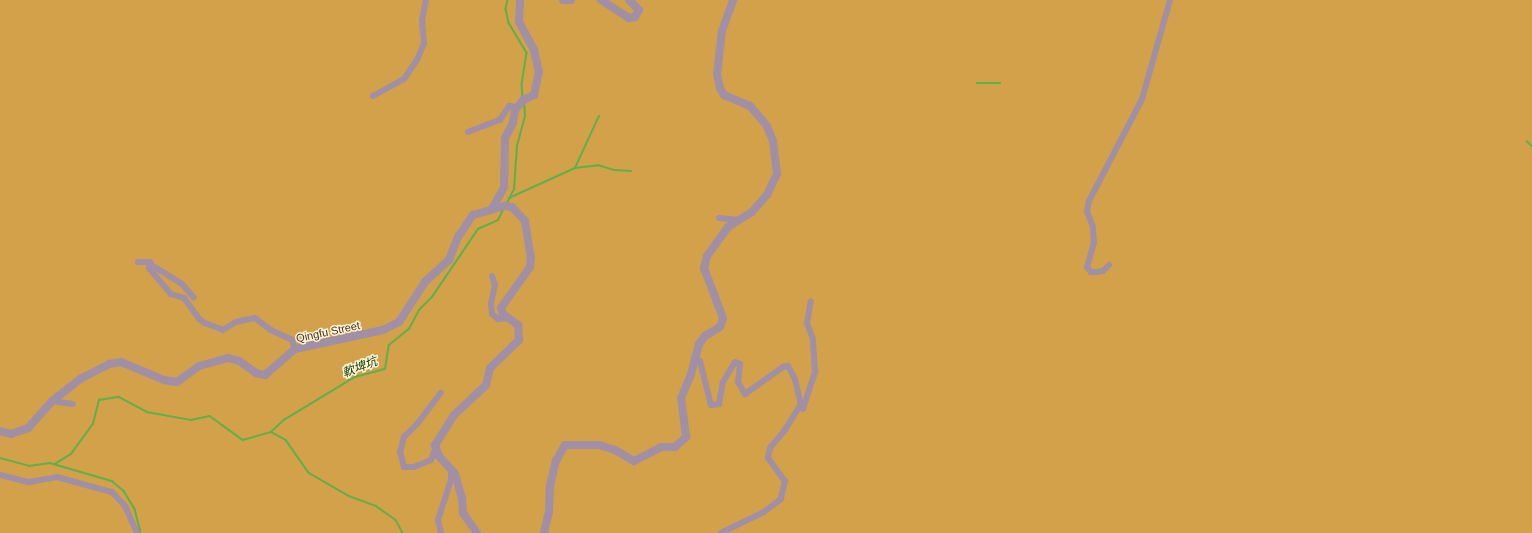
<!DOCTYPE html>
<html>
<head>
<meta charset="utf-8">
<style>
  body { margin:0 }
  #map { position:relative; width:1532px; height:533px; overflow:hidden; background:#efcc93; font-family:Arial,"Noto Sans TC",sans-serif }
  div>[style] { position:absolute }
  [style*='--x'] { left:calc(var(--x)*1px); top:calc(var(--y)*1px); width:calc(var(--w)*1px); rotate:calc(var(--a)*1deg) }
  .green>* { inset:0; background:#d2a149; transform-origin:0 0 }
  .stream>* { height:1.5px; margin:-0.75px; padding:0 0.75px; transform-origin:0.75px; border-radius:0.75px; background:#60af4d }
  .minor>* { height:6px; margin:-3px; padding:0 3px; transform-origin:3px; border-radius:3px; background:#a18fa5 }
  .tertiary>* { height:8px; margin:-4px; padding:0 4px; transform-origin:4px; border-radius:4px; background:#a18fa5 }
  span { translate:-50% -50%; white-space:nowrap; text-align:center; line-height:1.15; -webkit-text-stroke:3px #fff1da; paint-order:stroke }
  .street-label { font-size:11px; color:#41331b }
  .water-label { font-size:12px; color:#0d4400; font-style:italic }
</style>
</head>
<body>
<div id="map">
  <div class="green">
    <div style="left:0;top:0;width:1532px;height:533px"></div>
  </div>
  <div class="stream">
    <div style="--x:508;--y:0;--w:9;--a:103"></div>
    <div style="--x:506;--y:9;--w:14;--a:78"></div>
    <div style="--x:509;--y:23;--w:35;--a:59"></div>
    <div style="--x:527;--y:53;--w:31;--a:99"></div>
    <div style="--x:522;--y:84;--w:14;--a:86"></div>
    <div style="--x:977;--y:83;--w:23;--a:0"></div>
    <div style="--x:1527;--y:141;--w:7;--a:45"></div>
    <div style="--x:575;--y:168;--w:23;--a:-7"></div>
    <div style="--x:598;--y:165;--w:17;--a:17"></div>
    <div style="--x:614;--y:170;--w:17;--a:3"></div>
    <div style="--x:509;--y:198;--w:72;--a:-24.4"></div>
    <div style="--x:575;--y:168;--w:57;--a:-65.2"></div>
    <div style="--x:507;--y:203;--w:16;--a:-63"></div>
    <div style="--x:514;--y:189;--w:43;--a:-86"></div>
    <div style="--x:517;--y:146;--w:31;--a:-75"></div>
    <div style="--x:525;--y:116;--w:13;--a:-94"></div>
    <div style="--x:271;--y:432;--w:17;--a:28"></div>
    <div style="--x:286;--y:440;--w:40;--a:55.1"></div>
    <div style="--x:309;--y:473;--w:46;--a:29.9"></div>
    <div style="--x:349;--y:496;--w:29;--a:20"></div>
    <div style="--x:376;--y:506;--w:24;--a:35"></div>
    <div style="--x:396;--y:520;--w:15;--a:62"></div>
    <div style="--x:0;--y:458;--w:30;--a:15"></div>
    <div style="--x:29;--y:466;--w:21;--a:-8"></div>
    <div style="--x:50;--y:463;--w:65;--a:16.2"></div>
    <div style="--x:112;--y:481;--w:16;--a:40"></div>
    <div style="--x:124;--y:491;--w:21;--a:59"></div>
    <div style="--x:135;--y:509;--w:25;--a:76"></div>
    <div style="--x:55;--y:464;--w:19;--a:-32"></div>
    <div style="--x:71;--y:454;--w:37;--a:-54"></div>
    <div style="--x:93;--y:424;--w:25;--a:-76"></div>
    <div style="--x:99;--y:400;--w:20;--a:-9"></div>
    <div style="--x:119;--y:397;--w:32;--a:28"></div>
    <div style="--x:147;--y:412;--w:45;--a:10.3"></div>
    <div style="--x:191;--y:420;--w:19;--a:-12"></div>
    <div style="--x:210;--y:416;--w:41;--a:36"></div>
    <div style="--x:243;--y:440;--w:29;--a:-16"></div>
    <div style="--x:271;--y:432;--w:18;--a:-43"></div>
    <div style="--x:284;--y:420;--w:83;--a:-31.2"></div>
    <div style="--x:355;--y:377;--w:31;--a:-15"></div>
    <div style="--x:385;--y:369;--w:24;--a:-81"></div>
    <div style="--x:389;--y:345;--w:26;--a:-39"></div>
    <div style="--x:409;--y:329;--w:21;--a:-62"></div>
    <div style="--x:419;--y:310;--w:18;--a:-45"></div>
    <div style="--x:432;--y:297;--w:82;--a:-55.9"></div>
    <div style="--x:478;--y:229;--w:22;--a:-24"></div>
    <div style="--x:498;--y:220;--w:11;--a:-63"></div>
  </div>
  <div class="minor">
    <div style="--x:373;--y:96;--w:35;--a:-29"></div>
    <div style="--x:404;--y:79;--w:25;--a:-56"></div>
    <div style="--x:418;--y:58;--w:16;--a:-68"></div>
    <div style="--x:424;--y:43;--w:23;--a:-95"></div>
    <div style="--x:422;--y:20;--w:20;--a:-79"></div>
    <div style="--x:468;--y:132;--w:34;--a:-21"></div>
    <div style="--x:500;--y:120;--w:17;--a:-57"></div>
    <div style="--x:509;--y:106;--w:8;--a:7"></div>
    <div style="--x:719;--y:218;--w:20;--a:6"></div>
    <div style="--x:138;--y:262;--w:12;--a:0"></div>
    <div style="--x:150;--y:262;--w:6;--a:99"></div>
    <div style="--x:149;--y:268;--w:34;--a:50"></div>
    <div style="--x:171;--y:294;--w:14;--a:17"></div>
    <div style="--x:184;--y:298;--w:26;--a:54"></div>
    <div style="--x:199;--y:319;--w:7;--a:34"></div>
    <div style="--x:205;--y:323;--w:19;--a:21"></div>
    <div style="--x:223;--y:330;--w:15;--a:-32"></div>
    <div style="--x:236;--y:322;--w:19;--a:-12"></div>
    <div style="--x:255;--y:318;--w:20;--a:37"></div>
    <div style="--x:271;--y:330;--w:23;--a:25"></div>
    <div style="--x:292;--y:340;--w:9;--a:72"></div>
    <div style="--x:150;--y:264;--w:38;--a:32"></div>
    <div style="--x:182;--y:284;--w:18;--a:49"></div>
    <div style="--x:1109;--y:265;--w:8;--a:135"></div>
    <div style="--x:1103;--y:271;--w:7;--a:172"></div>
    <div style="--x:1096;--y:272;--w:5;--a:180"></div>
    <div style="--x:1091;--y:272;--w:6;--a:-129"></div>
    <div style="--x:1087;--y:267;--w:25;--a:-74"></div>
    <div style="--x:1094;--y:243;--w:16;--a:-94"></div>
    <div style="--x:1093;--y:227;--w:17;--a:-111"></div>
    <div style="--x:1087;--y:211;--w:10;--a:-79"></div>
    <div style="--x:1089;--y:201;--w:115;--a:-62.5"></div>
    <div style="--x:1142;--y:99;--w:103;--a:-74.2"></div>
    <div style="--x:492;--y:276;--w:9;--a:72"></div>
    <div style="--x:495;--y:285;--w:19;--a:102"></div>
    <div style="--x:491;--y:304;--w:10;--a:84"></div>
    <div style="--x:492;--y:314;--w:8;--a:40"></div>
    <div style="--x:498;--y:319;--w:11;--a:-5"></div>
    <div style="--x:695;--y:358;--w:6;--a:31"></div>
    <div style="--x:700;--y:361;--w:45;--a:76"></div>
    <div style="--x:711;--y:405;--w:8;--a:-7"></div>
    <div style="--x:719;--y:404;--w:22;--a:-80"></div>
    <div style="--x:723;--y:382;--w:23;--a:-59"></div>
    <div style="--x:735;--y:362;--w:5;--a:22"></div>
    <div style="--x:740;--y:364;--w:18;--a:96"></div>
    <div style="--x:738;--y:382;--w:14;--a:60"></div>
    <div style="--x:745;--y:394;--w:47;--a:-35.4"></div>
    <div style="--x:783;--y:367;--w:5;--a:-11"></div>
    <div style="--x:788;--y:366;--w:15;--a:62"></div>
    <div style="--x:795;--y:379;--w:26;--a:77"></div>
    <div style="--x:801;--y:404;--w:31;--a:122"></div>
    <div style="--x:785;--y:430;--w:23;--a:130"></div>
    <div style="--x:770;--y:448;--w:10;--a:101"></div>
    <div style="--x:768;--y:458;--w:29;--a:54"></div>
    <div style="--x:785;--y:481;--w:18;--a:103"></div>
    <div style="--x:781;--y:499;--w:21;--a:143"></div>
    <div style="--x:764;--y:512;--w:48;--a:154"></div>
    <div style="--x:52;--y:401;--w:21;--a:8"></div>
    <div style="--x:803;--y:409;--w:40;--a:-72"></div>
    <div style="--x:815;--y:371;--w:32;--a:-94"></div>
    <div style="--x:813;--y:339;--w:17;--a:-111"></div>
    <div style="--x:807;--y:323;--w:22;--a:-80"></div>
    <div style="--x:435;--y:449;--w:12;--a:110"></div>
    <div style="--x:431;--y:460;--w:18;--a:158"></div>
    <div style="--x:414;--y:467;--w:10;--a:180"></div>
    <div style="--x:404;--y:467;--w:16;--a:-105"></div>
    <div style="--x:400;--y:452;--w:16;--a:-75"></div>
    <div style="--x:404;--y:437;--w:20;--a:-45"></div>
    <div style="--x:418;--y:423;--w:38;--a:-53"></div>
    <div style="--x:0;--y:475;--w:30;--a:14"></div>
    <div style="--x:29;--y:482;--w:28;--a:-10"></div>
    <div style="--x:57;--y:477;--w:57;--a:15.3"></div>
    <div style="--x:112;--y:492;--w:19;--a:47"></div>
    <div style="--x:125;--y:506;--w:30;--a:66"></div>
    <div style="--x:441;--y:533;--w:13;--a:-103"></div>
    <div style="--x:438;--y:520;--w:42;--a:-72"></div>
    <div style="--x:451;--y:480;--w:11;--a:-90"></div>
  </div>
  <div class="tertiary">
    <div style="--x:563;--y:0;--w:8;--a:0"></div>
    <div style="--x:601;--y:0;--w:33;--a:33"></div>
    <div style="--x:629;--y:18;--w:6;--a:-9"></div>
    <div style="--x:635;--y:17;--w:8;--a:-60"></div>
    <div style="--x:639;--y:10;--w:14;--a:-135"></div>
    <div style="--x:492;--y:209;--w:25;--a:-61"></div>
    <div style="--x:504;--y:187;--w:49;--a:-88.8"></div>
    <div style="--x:505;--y:138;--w:17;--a:-62"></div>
    <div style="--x:513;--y:123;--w:13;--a:-81"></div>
    <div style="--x:515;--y:110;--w:13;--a:-51"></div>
    <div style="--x:523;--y:100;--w:12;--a:-24"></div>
    <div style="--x:534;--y:95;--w:24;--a:-78"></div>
    <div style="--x:539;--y:72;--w:23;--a:-103"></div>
    <div style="--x:534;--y:50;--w:32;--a:-118"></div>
    <div style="--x:519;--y:22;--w:22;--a:-87"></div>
    <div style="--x:0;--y:431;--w:11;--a:15"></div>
    <div style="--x:11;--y:434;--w:18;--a:-19"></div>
    <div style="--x:28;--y:428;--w:36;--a:-48"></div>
    <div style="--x:52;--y:401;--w:36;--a:-38"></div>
    <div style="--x:80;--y:379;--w:33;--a:-27"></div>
    <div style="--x:109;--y:364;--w:12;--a:-9"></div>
    <div style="--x:121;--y:362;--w:47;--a:22.7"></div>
    <div style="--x:164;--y:380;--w:13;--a:9"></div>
    <div style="--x:177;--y:382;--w:27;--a:-36"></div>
    <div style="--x:199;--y:366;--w:30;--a:-15"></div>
    <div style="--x:228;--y:358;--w:11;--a:15"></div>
    <div style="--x:239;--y:361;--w:21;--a:35"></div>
    <div style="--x:256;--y:373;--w:9;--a:13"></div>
    <div style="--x:265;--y:375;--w:40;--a:-41"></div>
    <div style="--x:295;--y:349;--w:90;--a:-12.2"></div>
    <div style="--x:383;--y:330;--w:18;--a:-27"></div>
    <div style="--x:399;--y:322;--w:48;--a:-57"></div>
    <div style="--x:425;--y:282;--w:33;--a:-43"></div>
    <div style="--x:449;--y:260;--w:25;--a:-69"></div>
    <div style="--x:458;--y:237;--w:27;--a:-56"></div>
    <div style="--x:473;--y:215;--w:33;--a:-16"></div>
    <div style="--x:505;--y:206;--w:7;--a:8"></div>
    <div style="--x:512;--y:207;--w:19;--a:47"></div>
    <div style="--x:525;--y:221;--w:36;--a:81"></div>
    <div style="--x:531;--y:257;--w:10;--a:96"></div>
    <div style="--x:530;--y:267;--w:50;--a:125.3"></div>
    <div style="--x:501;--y:308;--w:6;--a:72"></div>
    <div style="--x:503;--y:314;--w:19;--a:36"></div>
    <div style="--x:518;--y:325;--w:15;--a:86"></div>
    <div style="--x:519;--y:340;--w:40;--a:136"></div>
    <div style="--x:490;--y:368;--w:17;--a:103"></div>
    <div style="--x:486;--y:385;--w:44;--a:136.8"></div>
    <div style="--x:454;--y:415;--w:36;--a:122"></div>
    <div style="--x:435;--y:445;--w:12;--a:70"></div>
    <div style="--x:439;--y:456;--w:24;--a:48"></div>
    <div style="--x:455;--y:474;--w:25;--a:74"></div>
    <div style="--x:462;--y:498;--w:15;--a:86"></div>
    <div style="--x:463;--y:513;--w:24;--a:55"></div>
    <div style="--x:544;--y:533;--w:22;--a:-77"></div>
    <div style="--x:549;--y:512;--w:26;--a:-88"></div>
    <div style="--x:550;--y:486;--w:26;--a:-77"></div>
    <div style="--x:556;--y:461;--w:18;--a:-61"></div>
    <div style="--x:565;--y:445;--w:34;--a:0"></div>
    <div style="--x:599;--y:445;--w:17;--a:17"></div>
    <div style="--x:615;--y:450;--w:22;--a:30"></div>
    <div style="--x:634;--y:461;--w:30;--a:-27"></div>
    <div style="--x:661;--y:447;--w:14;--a:0"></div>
    <div style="--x:675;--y:447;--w:15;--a:-42"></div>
    <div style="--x:686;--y:437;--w:39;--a:-97"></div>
    <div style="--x:681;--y:398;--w:26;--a:-67"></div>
    <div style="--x:691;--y:374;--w:31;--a:-75"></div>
    <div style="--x:699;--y:344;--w:10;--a:-53"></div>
    <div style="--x:705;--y:336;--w:17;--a:-31"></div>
    <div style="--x:720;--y:327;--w:9;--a:-72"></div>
    <div style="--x:723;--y:318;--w:53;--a:-110.8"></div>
    <div style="--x:704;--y:268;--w:12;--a:-76"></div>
    <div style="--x:707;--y:256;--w:36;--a:-54"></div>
    <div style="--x:728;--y:227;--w:28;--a:-32"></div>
    <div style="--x:752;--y:212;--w:23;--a:-49"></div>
    <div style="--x:767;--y:195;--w:23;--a:-65"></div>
    <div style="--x:777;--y:174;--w:33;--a:-97"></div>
    <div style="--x:773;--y:141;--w:16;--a:-112"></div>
    <div style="--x:767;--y:126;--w:26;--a:-130"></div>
    <div style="--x:750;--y:106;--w:28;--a:-157"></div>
    <div style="--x:724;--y:95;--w:8;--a:-120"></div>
    <div style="--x:720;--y:88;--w:14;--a:-102"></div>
    <div style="--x:717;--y:74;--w:43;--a:-83.4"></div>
    <div style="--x:722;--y:31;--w:33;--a:-70"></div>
  </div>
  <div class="street-label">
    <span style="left:328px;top:332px;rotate:-12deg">Qingfu Street</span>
  </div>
  <div class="water-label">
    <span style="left:360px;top:368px;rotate:-21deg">軟埤坑</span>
  </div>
</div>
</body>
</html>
